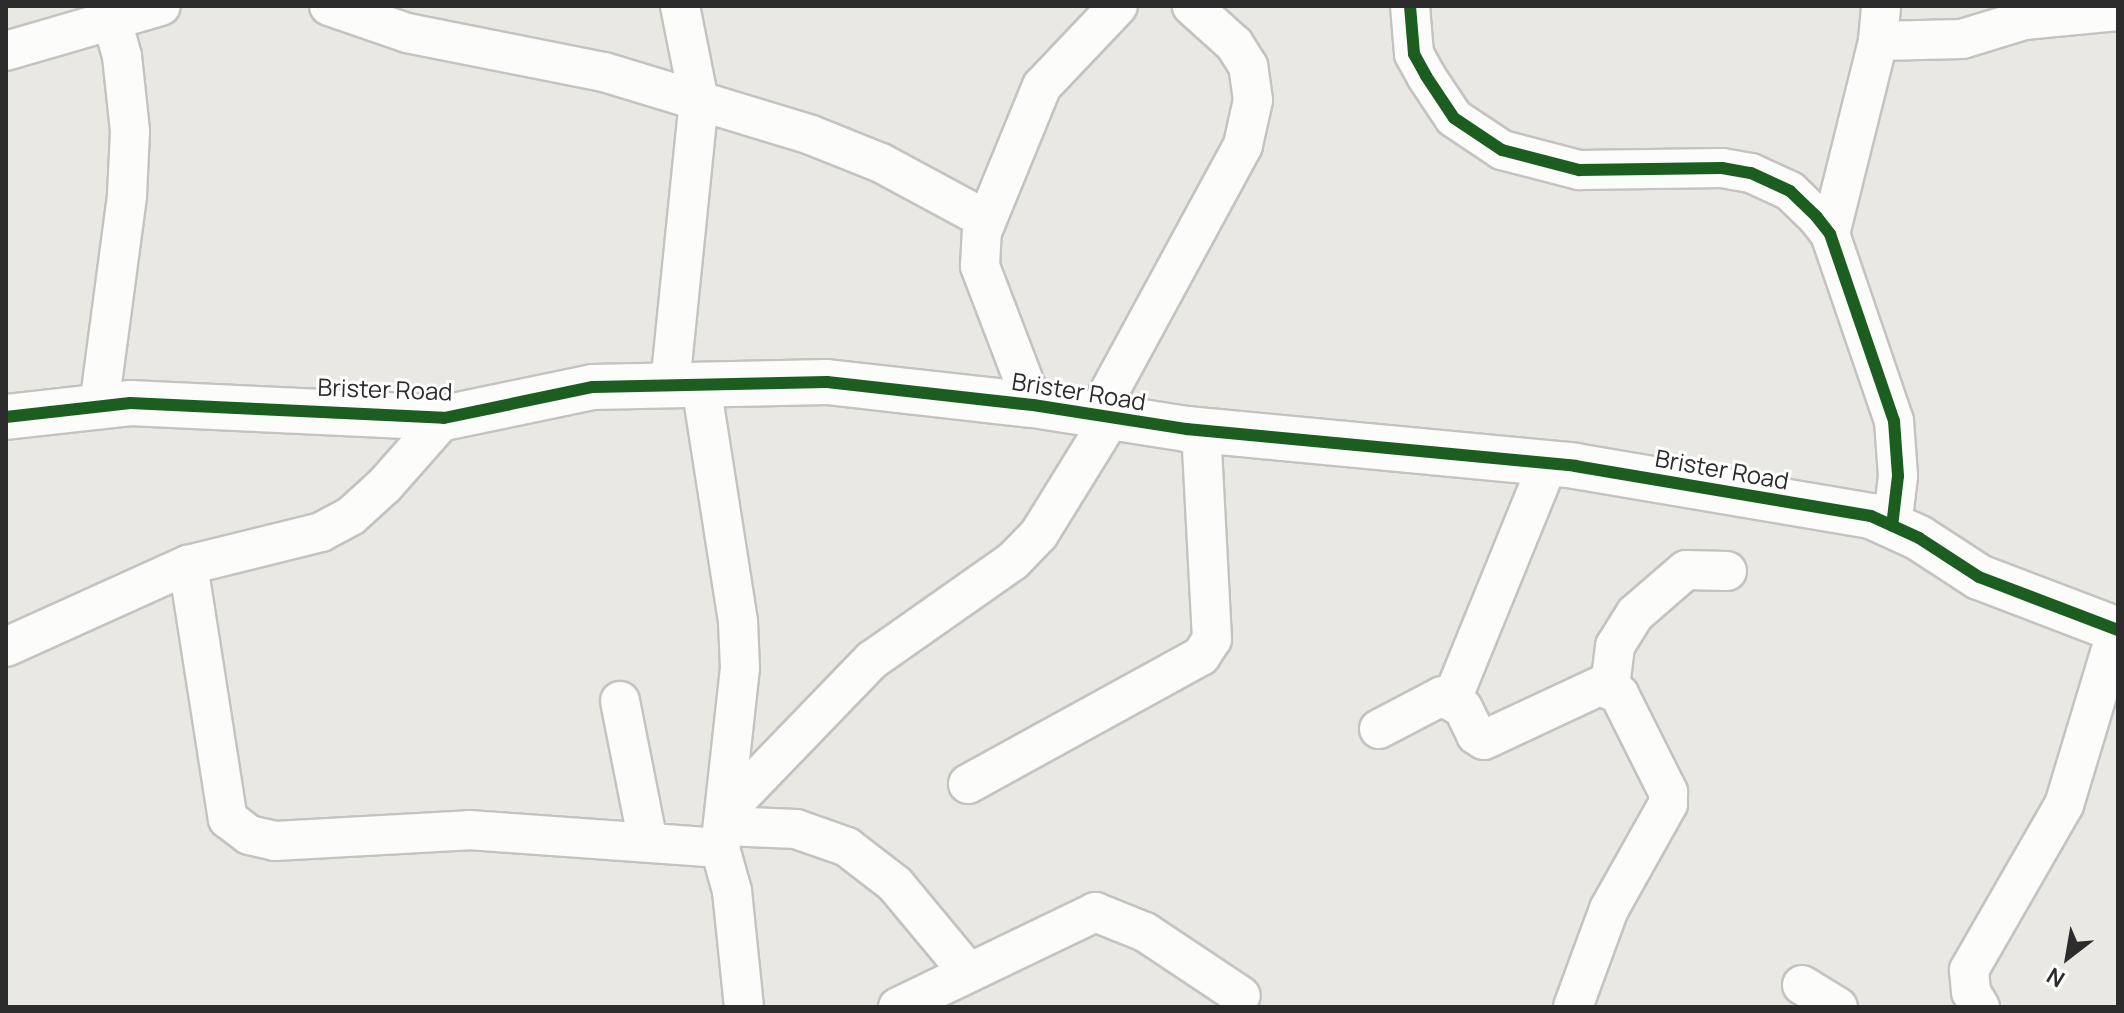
<!DOCTYPE html>
<html>
<head>
<meta charset="utf-8">
<style>
  body { margin:0 }
  #map { position:relative; width:2124px; height:1013px; overflow:hidden; background:#e9e8e2; font-family:Manrope,sans-serif }
  div>[style] { position:absolute }
  [style*='--x'] { left:calc(var(--x)*1px); top:calc(var(--y)*1px); width:calc(var(--w)*1px); rotate:calc(var(--a)*1deg) }
  .roads { filter:drop-shadow(2px 0 #c4c3c2) drop-shadow(-2px 0 #c4c3c2) drop-shadow(0 2px #c4c3c2) drop-shadow(0 -2px #c4c3c2) }
  .minor>* { height:38px; margin:-19px; padding:0 19px; transform-origin:19px; border-radius:19px; background:#fcfcfb }
  .tertiary>* { height:44px; margin:-22px; padding:0 22px; transform-origin:22px; border-radius:22px; background:#fcfcfb }
  .cycleway>* { height:12px; margin:-6px; padding:0 6px; transform-origin:6px; border-radius:6px; background:#1b5e20 }
  span { translate:-50% -50%; white-space:nowrap; text-align:center; line-height:1.15; -webkit-text-stroke:6px #fff; paint-order:stroke }
  .street-label { font-size:24px; color:#2c2c2c }
  .frame { position:absolute; inset:0; border:8px solid #2c2c2c; pointer-events:none }
  .north { position:absolute; left:2028px; top:917px; width:80px; height:80px; -webkit-text-stroke:6px #fff; paint-order:stroke; rotate:211deg; font-size:22px; font-weight:700; line-height:32px; text-align:center; color:#2c2c2c }
  .north::after { content:''; display:block; margin:auto; width:28px; height:36px; background:#2c2c2c; clip-path:polygon(50% 0,100% 100%,50% 72%,0 100%) }
</style>
</head>
<body>
<div id="map">
  <div class="roads">
    <div class="minor">
      <div style="--x:329;--y:6;--w:83;--a:19.1"></div>
      <div style="--x:407;--y:33;--w:201;--a:11.2"></div>
      <div style="--x:604;--y:72;--w:216;--a:16.9"></div>
      <div style="--x:811;--y:135;--w:75;--a:21.8"></div>
      <div style="--x:881;--y:163;--w:118;--a:28.3"></div>
      <div style="--x:1410;--y:6;--w:48;--a:85.2"></div>
      <div style="--x:1414;--y:54;--w:25;--a:61"></div>
      <div style="--x:1426;--y:76;--w:50;--a:56.3"></div>
      <div style="--x:1454;--y:118;--w:58;--a:33.7"></div>
      <div style="--x:1502;--y:150;--w:80;--a:14.6"></div>
      <div style="--x:1579;--y:170;--w:143;--a:-0.8"></div>
      <div style="--x:1722;--y:168;--w:29;--a:10"></div>
      <div style="--x:1751;--y:173;--w:43;--a:24.8"></div>
      <div style="--x:1790;--y:191;--w:36;--a:44"></div>
      <div style="--x:1816;--y:216;--w:23;--a:52"></div>
      <div style="--x:1830;--y:234;--w:198;--a:71.1"></div>
      <div style="--x:1894;--y:421;--w:55;--a:85.8"></div>
      <div style="--x:1898;--y:476;--w:50;--a:96.8"></div>
      <div style="--x:1878;--y:41;--w:84;--a:-1.4"></div>
      <div style="--x:1962;--y:39;--w:65;--a:-17"></div>
      <div style="--x:2024;--y:20;--w:94;--a:-5.5"></div>
      <div style="--x:6;--y:51;--w:161;--a:-16.2"></div>
      <div style="--x:1830;--y:234;--w:199;--a:-76"></div>
      <div style="--x:1878;--y:41;--w:35;--a:-85"></div>
      <div style="--x:670;--y:385;--w:285;--a:-84.2"></div>
      <div style="--x:699;--y:101;--w:97;--a:-101.3"></div>
      <div style="--x:701;--y:385;--w:240;--a:81.1"></div>
      <div style="--x:738;--y:622;--w:46;--a:87.5"></div>
      <div style="--x:740;--y:668;--w:181;--a:96.3"></div>
      <div style="--x:720;--y:848;--w:45;--a:74.4"></div>
      <div style="--x:732;--y:891;--w:117;--a:84.1"></div>
      <div style="--x:1033;--y:405;--w:149;--a:-110.9"></div>
      <div style="--x:980;--y:266;--w:34;--a:-87"></div>
      <div style="--x:982;--y:232;--w:158;--a:-67.7"></div>
      <div style="--x:1042;--y:86;--w:110;--a:-46.5"></div>
      <div style="--x:99;--y:406;--w:213;--a:-82.4"></div>
      <div style="--x:127;--y:195;--w:64;--a:-87.3"></div>
      <div style="--x:130;--y:131;--w:75;--a:-96.1"></div>
      <div style="--x:122;--y:56;--w:41;--a:-105.8"></div>
      <div style="--x:1096;--y:416;--w:308;--a:-61.5"></div>
      <div style="--x:1243;--y:145;--w:46;--a:-77.5"></div>
      <div style="--x:1253;--y:100;--w:34;--a:-98"></div>
      <div style="--x:1248;--y:66;--w:26;--a:-122"></div>
      <div style="--x:1234;--y:44;--w:57;--a:-137.9"></div>
      <div style="--x:188;--y:565;--w:257;--a:81.1"></div>
      <div style="--x:228;--y:819;--w:26;--a:37"></div>
      <div style="--x:249;--y:835;--w:27;--a:13"></div>
      <div style="--x:275;--y:841;--w:194;--a:-3.2"></div>
      <div style="--x:469;--y:830;--w:252;--a:4.1"></div>
      <div style="--x:6;--y:647;--w:200;--a:-24.3"></div>
      <div style="--x:188;--y:565;--w:137;--a:-13.9"></div>
      <div style="--x:321;--y:532;--w:34;--a:-28"></div>
      <div style="--x:351;--y:516;--w:46;--a:-42.4"></div>
      <div style="--x:385;--y:485;--w:89;--a:-48.6"></div>
      <div style="--x:1610;--y:687;--w:41;--a:-83"></div>
      <div style="--x:1615;--y:646;--w:38;--a:-58"></div>
      <div style="--x:1635;--y:614;--w:67;--a:-40.8"></div>
      <div style="--x:1686;--y:570;--w:41;--a:1.4"></div>
      <div style="--x:1452;--y:699;--w:254;--a:-67.8"></div>
      <div style="--x:620;--y:701;--w:144;--a:78.8"></div>
      <div style="--x:1379;--y:729;--w:71;--a:-27.6"></div>
      <div style="--x:1442;--y:696;--w:24;--a:30"></div>
      <div style="--x:1463;--y:708;--w:30;--a:64"></div>
      <div style="--x:1476;--y:735;--w:9;--a:32"></div>
      <div style="--x:1484;--y:740;--w:128;--a:-25"></div>
      <div style="--x:1600;--y:686;--w:21;--a:23"></div>
      <div style="--x:1619;--y:694;--w:110;--a:63.4"></div>
      <div style="--x:1668;--y:792;--w:12;--a:90"></div>
      <div style="--x:1668;--y:804;--w:120;--a:119.3"></div>
      <div style="--x:1609;--y:909;--w:104;--a:110.2"></div>
      <div style="--x:968;--y:784;--w:266;--a:-28.8"></div>
      <div style="--x:1201;--y:656;--w:20;--a:-57"></div>
      <div style="--x:1212;--y:639;--w:209;--a:-93"></div>
      <div style="--x:727;--y:810;--w:209;--a:-46"></div>
      <div style="--x:872;--y:660;--w:172;--a:-35.1"></div>
      <div style="--x:1013;--y:561;--w:37;--a:-46"></div>
      <div style="--x:1039;--y:534;--w:135;--a:-58.3"></div>
      <div style="--x:724;--y:826;--w:72;--a:2.4"></div>
      <div style="--x:796;--y:829;--w:54;--a:19.4"></div>
      <div style="--x:847;--y:847;--w:61;--a:37.6"></div>
      <div style="--x:895;--y:884;--w:114;--a:50.3"></div>
      <div style="--x:1802;--y:985;--w:42;--a:31.4"></div>
      <div style="--x:898;--y:1007;--w:219;--a:-25.7"></div>
      <div style="--x:1095;--y:912;--w:54;--a:21.8"></div>
      <div style="--x:1145;--y:932;--w:115;--a:33.7"></div>
      <div style="--x:1980;--y:1007;--w:17;--a:-121"></div>
      <div style="--x:1971;--y:992;--w:22;--a:-95"></div>
      <div style="--x:1969;--y:970;--w:190;--a:-60.1"></div>
      <div style="--x:2064;--y:805;--w:183;--a:-73.2"></div>
    </div>
    <div class="tertiary">
      <div style="--x:6;--y:417;--w:125;--a:-6.4"></div>
      <div style="--x:130;--y:403;--w:314;--a:2.7"></div>
      <div style="--x:444;--y:418;--w:152;--a:-11.8"></div>
      <div style="--x:593;--y:387;--w:234;--a:-1.2"></div>
      <div style="--x:827;--y:382;--w:207;--a:6.4"></div>
      <div style="--x:1033;--y:405;--w:156;--a:8.9"></div>
      <div style="--x:1187;--y:429;--w:390;--a:5.4"></div>
      <div style="--x:1575;--y:466;--w:300;--a:9.6"></div>
      <div style="--x:1871;--y:516;--w:53;--a:24.6"></div>
      <div style="--x:1919;--y:538;--w:72;--a:33"></div>
      <div style="--x:1979;--y:577;--w:149;--a:20.9"></div>
    </div>
  </div>
  <div class="cycleway">
    <div style="--x:1410;--y:6;--w:48;--a:85.2"></div>
    <div style="--x:1414;--y:54;--w:25;--a:61"></div>
    <div style="--x:1426;--y:76;--w:50;--a:56.3"></div>
    <div style="--x:1454;--y:118;--w:58;--a:33.7"></div>
    <div style="--x:1502;--y:150;--w:80;--a:14.6"></div>
    <div style="--x:1579;--y:170;--w:143;--a:-0.8"></div>
    <div style="--x:1722;--y:168;--w:29;--a:10"></div>
    <div style="--x:1751;--y:173;--w:43;--a:24.8"></div>
    <div style="--x:1790;--y:191;--w:36;--a:44"></div>
    <div style="--x:1816;--y:216;--w:23;--a:52"></div>
    <div style="--x:1830;--y:234;--w:198;--a:71.1"></div>
    <div style="--x:1894;--y:421;--w:55;--a:85.8"></div>
    <div style="--x:1898;--y:476;--w:50;--a:96.8"></div>
    <div style="--x:6;--y:417;--w:125;--a:-6.4"></div>
    <div style="--x:130;--y:403;--w:314;--a:2.7"></div>
    <div style="--x:444;--y:418;--w:152;--a:-11.8"></div>
    <div style="--x:593;--y:387;--w:234;--a:-1.2"></div>
    <div style="--x:827;--y:382;--w:207;--a:6.4"></div>
    <div style="--x:1033;--y:405;--w:156;--a:8.9"></div>
    <div style="--x:1187;--y:429;--w:390;--a:5.4"></div>
    <div style="--x:1575;--y:466;--w:300;--a:9.6"></div>
    <div style="--x:1871;--y:516;--w:53;--a:24.6"></div>
    <div style="--x:1919;--y:538;--w:72;--a:33"></div>
    <div style="--x:1979;--y:577;--w:149;--a:20.9"></div>
  </div>
  <div class="street-label">
    <span style="left:385px;top:389px;rotate:2deg">Brister Road</span>
    <span style="left:1079px;top:391px;rotate:9deg">Brister Road</span>
    <span style="left:1722px;top:469px;rotate:10deg">Brister Road</span>
  </div>
  <div class="frame"></div>
  <div class="north">N</div>
</div>
</body>
</html>
